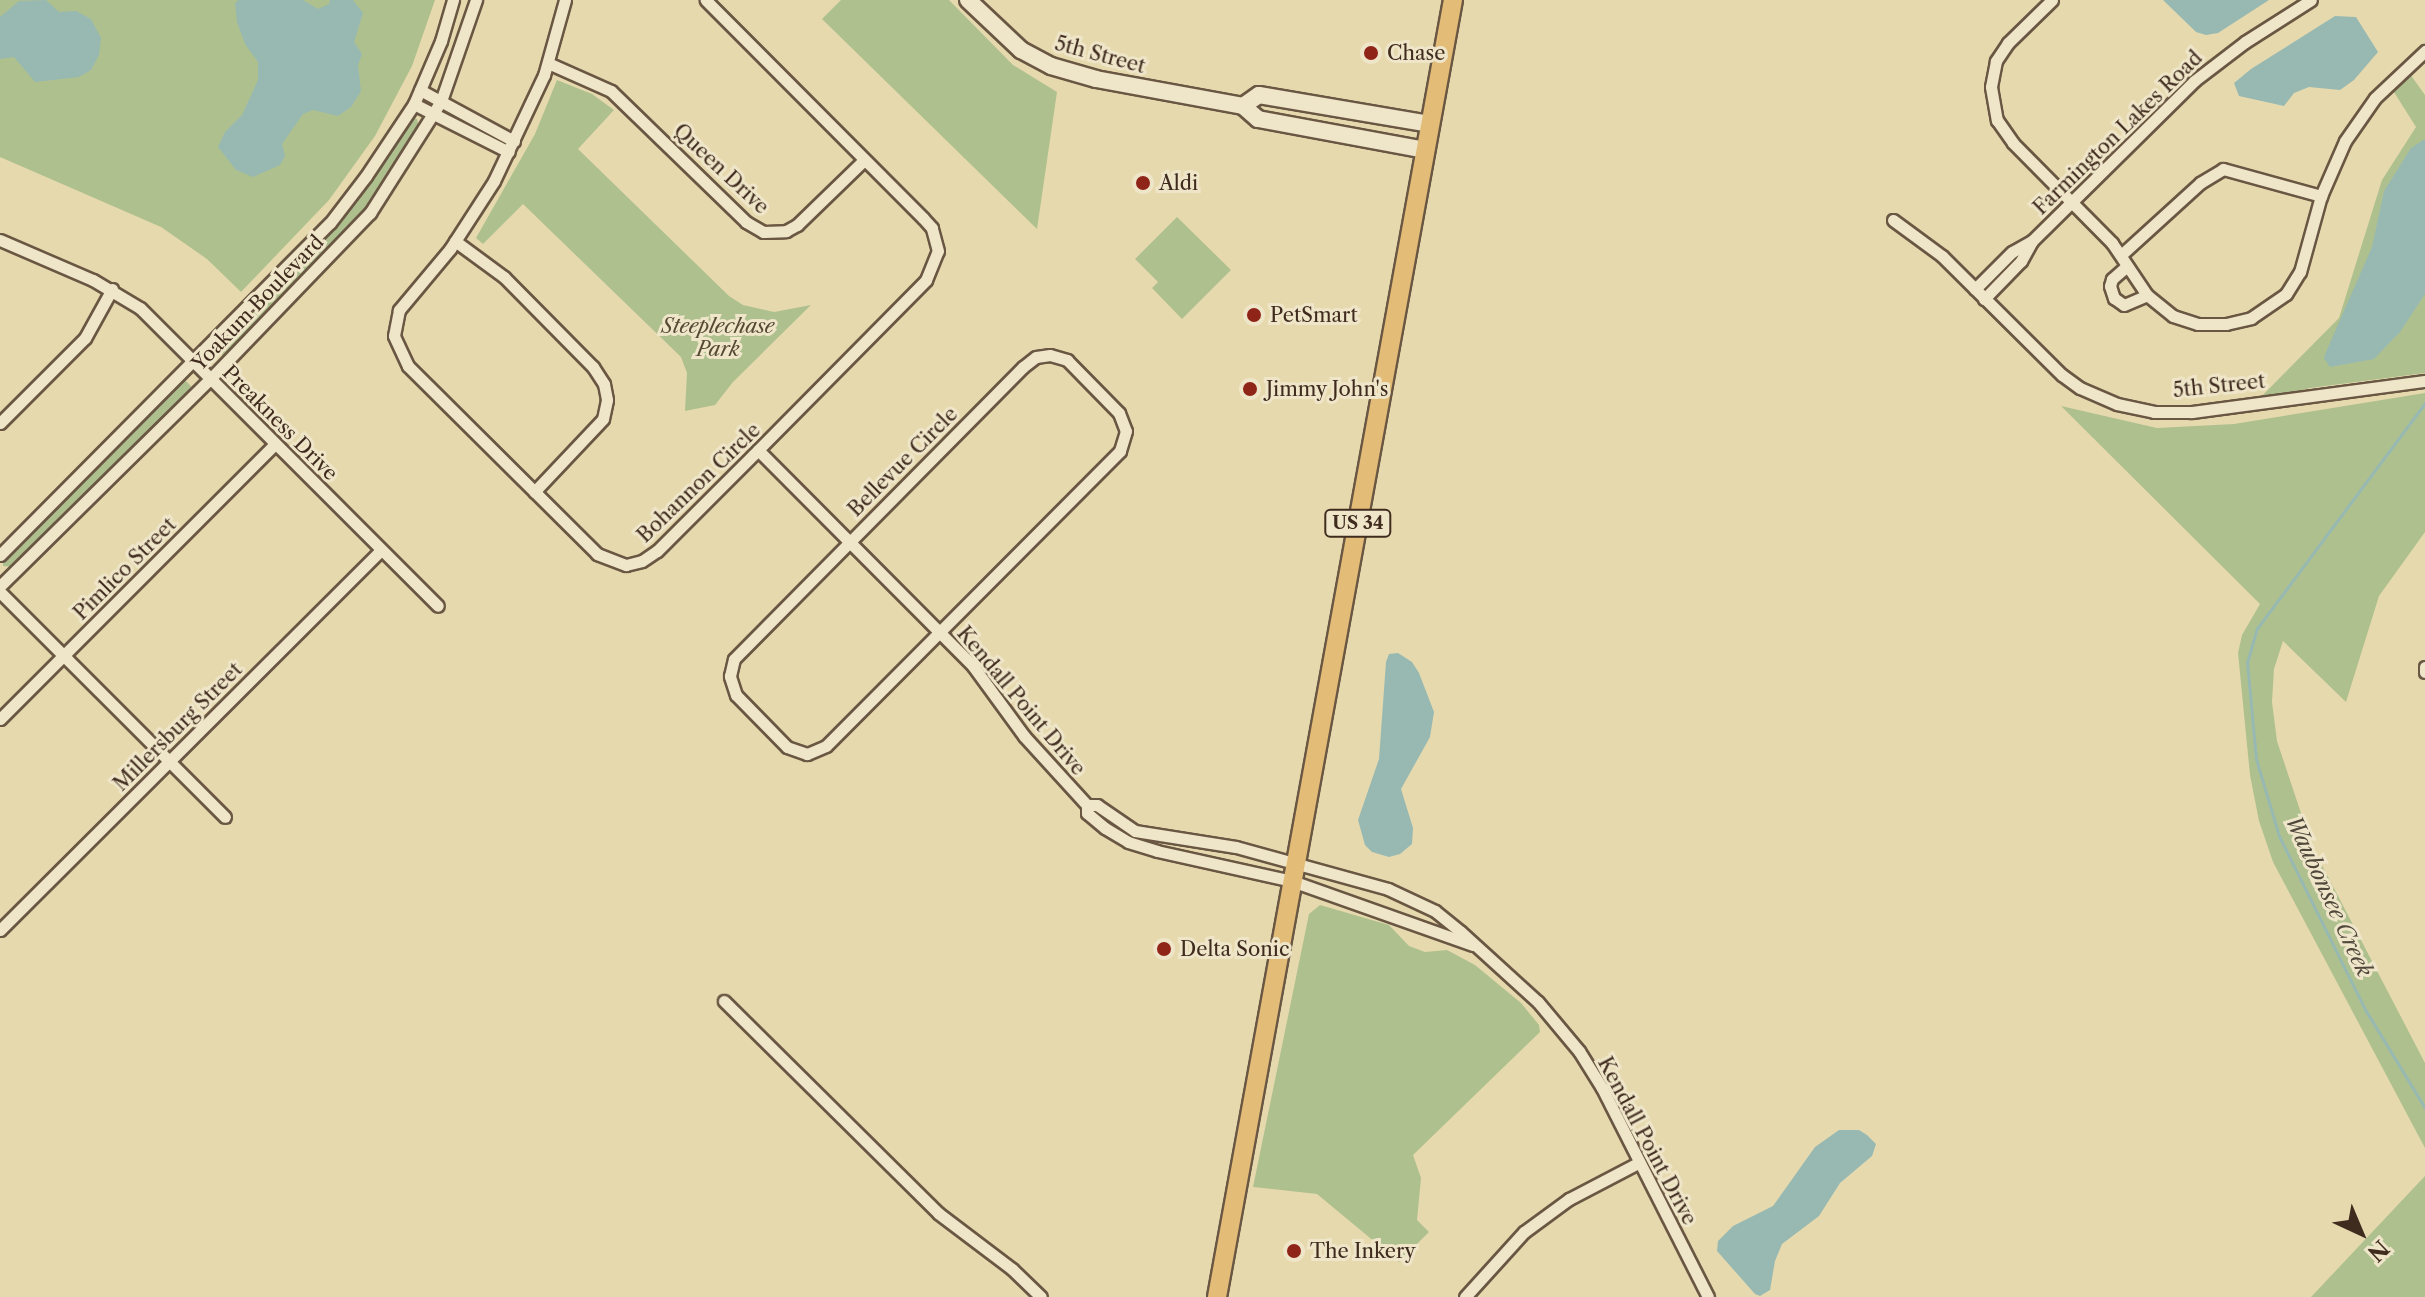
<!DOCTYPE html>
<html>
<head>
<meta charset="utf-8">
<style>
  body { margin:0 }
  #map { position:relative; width:2425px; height:1297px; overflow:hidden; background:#e6d9ae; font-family:"Libre Caslon Text",serif }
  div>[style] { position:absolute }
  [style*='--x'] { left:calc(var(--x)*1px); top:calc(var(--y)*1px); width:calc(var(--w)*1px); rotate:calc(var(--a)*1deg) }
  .green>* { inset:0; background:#afc08f }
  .water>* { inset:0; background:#97b9b2 }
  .stream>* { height:3px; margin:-1.5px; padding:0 1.5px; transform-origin:1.5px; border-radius:1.5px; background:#97b9b2 }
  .roads { filter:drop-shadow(2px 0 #6a5743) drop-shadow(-2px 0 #6a5743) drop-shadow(0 2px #6a5743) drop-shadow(0 -2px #6a5743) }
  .street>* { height:11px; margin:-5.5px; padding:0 5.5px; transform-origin:5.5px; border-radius:5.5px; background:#efe6ca }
  .secondary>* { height:16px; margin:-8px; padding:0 8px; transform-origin:8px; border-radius:8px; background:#efe6ca }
  .primary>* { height:18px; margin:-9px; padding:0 9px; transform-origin:9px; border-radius:9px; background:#e3bc77 }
  .dots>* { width:22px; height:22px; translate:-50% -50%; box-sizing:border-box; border:4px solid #efe6ca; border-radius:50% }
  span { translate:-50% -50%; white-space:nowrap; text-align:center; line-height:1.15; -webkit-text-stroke:6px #efe6ca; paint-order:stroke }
  .shield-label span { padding:2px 6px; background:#efe6ca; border:2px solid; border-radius:6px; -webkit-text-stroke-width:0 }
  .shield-label { font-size:18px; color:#402c1f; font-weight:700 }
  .poi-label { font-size:20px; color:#402c1f }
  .left { translate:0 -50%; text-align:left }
  .street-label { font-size:20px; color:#402c1f }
  .park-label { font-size:20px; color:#564a35; font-style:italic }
  .water-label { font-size:22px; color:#51483c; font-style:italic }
  .north { position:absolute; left:2321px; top:1193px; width:80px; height:80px; -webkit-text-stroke:6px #efe6ca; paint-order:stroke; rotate:136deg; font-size:22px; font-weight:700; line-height:32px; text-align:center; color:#402c1f }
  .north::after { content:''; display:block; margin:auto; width:28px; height:36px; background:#402c1f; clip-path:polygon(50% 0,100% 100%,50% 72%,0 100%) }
</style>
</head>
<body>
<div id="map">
  <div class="green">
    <div style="clip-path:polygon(0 0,435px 0,412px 66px,375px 136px,329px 200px,241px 292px,207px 259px,161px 227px,0 157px)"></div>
    <div style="clip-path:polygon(841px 0,949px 0,1013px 65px,1057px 92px,1037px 229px,822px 19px)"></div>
    <div style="clip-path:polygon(2410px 74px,2425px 95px,2425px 373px,2310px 388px,2254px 404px,2339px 318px,2382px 180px,2416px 127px,2392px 89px)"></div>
    <div style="clip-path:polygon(557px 80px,592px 94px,614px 110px,578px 149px,729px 296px,743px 305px,774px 312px,811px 305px,733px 382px,715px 405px,685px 411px,687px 373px,681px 357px,523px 204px,483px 244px,476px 238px,535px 134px)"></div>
    <div style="clip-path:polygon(412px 118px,417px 119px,419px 127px,370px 204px,342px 238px,226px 354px,217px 356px,214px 347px,346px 212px)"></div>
    <div style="clip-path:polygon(1177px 217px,1231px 270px,1182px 319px,1152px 288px,1158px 282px,1135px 259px)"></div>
    <div style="clip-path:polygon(185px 380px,191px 386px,188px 392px,13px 567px,3px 566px,3px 558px)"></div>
    <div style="clip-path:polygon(2425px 393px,2425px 532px,2379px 596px,2346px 702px,2283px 641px,2274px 669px,2272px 702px,2277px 741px,2312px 846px,2425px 1063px,2425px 1148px,2273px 862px,2259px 821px,2250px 775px,2238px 653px,2242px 635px,2260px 604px,2061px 406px,2157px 428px,2234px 424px)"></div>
    <div style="clip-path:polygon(1320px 905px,1389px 925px,1409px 946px,1425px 952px,1447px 950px,1475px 965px,1521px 1003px,1539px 1025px,1540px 1032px,1413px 1155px,1421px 1178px,1417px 1220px,1429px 1232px,1399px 1262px,1317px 1194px,1253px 1187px,1309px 914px)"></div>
    <div style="clip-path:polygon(2425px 1176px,2425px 1297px,2311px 1297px)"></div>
  </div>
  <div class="water">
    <div style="clip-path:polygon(46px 0,59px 12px,76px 11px,91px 19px,101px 38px,99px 55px,91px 70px,79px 77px,35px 82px,14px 57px,0 59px,0 17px,19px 1px)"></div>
    <div style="clip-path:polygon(239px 0,303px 0,318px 9px,329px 4px,330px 0,353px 0,363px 13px,354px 42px,362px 54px,358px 65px,361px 91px,351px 107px,338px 116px,313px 110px,303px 114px,282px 144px,285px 156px,280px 165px,253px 177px,236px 170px,218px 147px,225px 132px,242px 115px,258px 80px,258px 62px,245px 44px,237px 22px,235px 3px)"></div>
    <div style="clip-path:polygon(2163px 0,2269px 0,2218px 33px,2206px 35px,2196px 32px)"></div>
    <div style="clip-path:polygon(2335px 16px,2356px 17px,2378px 52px,2354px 80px,2340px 90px,2309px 87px,2294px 93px,2284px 106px,2239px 96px,2234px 83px,2251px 69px)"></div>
    <div style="clip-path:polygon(2425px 139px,2425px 294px,2400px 332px,2374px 359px,2330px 367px,2324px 358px,2326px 352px,2372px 247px,2384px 191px,2411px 148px)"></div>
    <div style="clip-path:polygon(1398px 653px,1412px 662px,1419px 673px,1434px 712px,1430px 737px,1401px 789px,1413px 828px,1412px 844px,1400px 854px,1389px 857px,1372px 852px,1365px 845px,1358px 820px,1379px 759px,1386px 662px,1389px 654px)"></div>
    <div style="clip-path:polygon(1839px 1130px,1859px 1130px,1867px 1135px,1876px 1144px,1872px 1156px,1840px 1183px,1819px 1216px,1782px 1244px,1775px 1261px,1770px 1290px,1760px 1296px,1755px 1294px,1717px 1251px,1718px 1241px,1733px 1226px,1773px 1206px,1815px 1147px)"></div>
  </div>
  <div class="stream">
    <div style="--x:2425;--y:403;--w:281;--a:126.7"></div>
    <div style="--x:2257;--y:628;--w:35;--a:106"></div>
    <div style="--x:2247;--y:662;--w:97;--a:84.7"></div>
    <div style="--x:2256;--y:759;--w:80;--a:73.4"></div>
    <div style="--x:2279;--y:836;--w:195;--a:63.6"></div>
    <div style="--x:2366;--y:1011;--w:114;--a:58.7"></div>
  </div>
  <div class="roads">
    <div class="street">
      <div style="--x:565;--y:0;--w:78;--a:105.6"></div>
      <div style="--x:544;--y:75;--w:117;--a:115.3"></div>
      <div style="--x:494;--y:181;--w:81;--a:122.9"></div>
      <div style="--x:450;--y:249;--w:80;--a:129.9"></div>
      <div style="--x:399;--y:310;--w:26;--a:101"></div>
      <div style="--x:394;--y:336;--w:33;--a:65"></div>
      <div style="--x:408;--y:366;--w:267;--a:44.8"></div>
      <div style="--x:597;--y:554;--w:31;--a:21"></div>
      <div style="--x:626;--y:565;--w:16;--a:-14"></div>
      <div style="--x:642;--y:561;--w:18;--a:-34"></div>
      <div style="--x:657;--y:551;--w:136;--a:-45"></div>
      <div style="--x:753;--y:455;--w:246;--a:-45.3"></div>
      <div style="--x:926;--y:280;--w:31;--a:-68"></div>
      <div style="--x:938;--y:251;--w:24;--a:-105"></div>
      <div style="--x:932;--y:228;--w:13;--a:-132"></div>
      <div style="--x:923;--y:218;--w:308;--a:-134.9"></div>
      <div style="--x:2052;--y:0;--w:62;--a:135.7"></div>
      <div style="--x:2008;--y:43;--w:22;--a:124"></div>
      <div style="--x:1996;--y:61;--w:26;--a:101"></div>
      <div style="--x:1991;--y:87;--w:34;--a:80"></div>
      <div style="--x:1997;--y:120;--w:28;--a:55"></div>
      <div style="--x:2013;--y:143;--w:141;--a:45.3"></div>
      <div style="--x:2112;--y:243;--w:63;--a:56.1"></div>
      <div style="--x:2147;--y:295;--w:33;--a:39"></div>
      <div style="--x:2173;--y:316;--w:26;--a:18"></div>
      <div style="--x:2198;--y:324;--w:28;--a:0"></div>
      <div style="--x:2226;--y:324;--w:26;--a:-13"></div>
      <div style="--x:2251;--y:318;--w:42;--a:-34.4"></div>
      <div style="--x:2286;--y:294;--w:26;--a:-58"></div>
      <div style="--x:2300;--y:272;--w:79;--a:-74.6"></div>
      <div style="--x:2321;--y:196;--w:60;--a:-66.4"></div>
      <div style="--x:2345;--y:141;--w:52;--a:-55.1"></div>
      <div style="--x:2375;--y:98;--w:69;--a:-43.2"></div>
      <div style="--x:548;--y:63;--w:69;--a:24"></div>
      <div style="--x:611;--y:91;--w:188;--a:44.1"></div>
      <div style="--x:746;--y:222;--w:20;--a:30"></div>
      <div style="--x:763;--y:232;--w:23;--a:-2"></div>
      <div style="--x:786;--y:231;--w:13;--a:-29"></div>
      <div style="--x:797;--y:225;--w:93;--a:-44.1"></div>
      <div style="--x:420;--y:90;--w:107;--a:28.5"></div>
      <div style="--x:414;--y:104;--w:106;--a:26.8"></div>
      <div style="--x:1893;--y:220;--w:61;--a:36.3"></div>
      <div style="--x:1942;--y:256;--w:169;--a:44.8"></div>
      <div style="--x:2062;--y:375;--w:22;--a:36"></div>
      <div style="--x:2080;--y:388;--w:40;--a:23.4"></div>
      <div style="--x:2117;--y:404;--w:38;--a:12"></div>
      <div style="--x:2154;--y:412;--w:38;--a:0"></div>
      <div style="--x:2192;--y:412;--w:235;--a:-7.6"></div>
      <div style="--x:0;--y:240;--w:101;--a:23.3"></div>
      <div style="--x:93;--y:280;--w:55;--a:30.8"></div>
      <div style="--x:140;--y:308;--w:421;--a:45"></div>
      <div style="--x:455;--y:241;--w:61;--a:36.3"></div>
      <div style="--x:504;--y:277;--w:127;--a:45.3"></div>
      <div style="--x:593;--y:367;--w:20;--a:57"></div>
      <div style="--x:604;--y:384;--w:16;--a:79"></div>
      <div style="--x:607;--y:400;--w:19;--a:102"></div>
      <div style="--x:603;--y:419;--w:100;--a:133.4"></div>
      <div style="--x:2121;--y:255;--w:107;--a:-42.3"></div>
      <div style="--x:2200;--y:183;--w:27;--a:-31"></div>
      <div style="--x:2223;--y:169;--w:102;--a:15.4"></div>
      <div style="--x:2127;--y:266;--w:20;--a:139"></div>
      <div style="--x:2112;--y:279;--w:7;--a:106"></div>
      <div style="--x:2110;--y:286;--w:13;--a:72"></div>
      <div style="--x:2114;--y:298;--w:12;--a:35"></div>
      <div style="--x:2124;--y:305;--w:25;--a:-23"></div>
      <div style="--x:1975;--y:289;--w:52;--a:-45"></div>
      <div style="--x:2012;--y:252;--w:23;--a:-29"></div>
      <div style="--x:2032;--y:241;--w:228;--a:-44.6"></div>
      <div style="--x:2194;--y:81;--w:64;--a:-37.4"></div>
      <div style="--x:2245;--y:42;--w:78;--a:-32.5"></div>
      <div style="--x:1984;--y:299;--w:53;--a:-45.8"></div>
      <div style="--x:2021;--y:261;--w:23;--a:-61"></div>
      <div style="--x:1050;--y:355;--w:18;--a:16"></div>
      <div style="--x:1067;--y:360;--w:74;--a:45.5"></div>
      <div style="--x:1119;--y:413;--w:19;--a:69"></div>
      <div style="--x:1126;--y:431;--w:21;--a:107"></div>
      <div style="--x:1120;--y:451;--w:416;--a:134.9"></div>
      <div style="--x:826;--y:746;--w:21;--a:157"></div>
      <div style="--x:807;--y:754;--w:21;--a:-161"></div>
      <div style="--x:787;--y:747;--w:73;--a:-134.4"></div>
      <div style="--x:736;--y:695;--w:20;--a:-108"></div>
      <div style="--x:730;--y:676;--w:17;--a:-77"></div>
      <div style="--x:734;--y:659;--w:411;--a:-45.3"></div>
      <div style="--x:1023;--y:367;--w:16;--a:-38"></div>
      <div style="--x:1036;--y:357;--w:14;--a:-8"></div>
      <div style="--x:0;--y:423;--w:120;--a:-45"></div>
      <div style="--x:85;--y:338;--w:56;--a:-61.1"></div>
      <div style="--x:758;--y:450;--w:305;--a:45.1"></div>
      <div style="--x:973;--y:666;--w:87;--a:53.9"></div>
      <div style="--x:1024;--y:736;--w:93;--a:47.6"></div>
      <div style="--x:1087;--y:805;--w:8;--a:90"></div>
      <div style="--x:1087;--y:813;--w:23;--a:40"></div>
      <div style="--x:1105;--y:828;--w:27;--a:31"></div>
      <div style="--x:1128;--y:842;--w:30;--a:17"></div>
      <div style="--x:1157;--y:851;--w:138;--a:12.5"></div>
      <div style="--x:1292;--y:881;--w:192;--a:19.5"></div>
      <div style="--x:0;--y:555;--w:468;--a:-45.2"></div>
      <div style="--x:330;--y:223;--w:59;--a:-52.5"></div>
      <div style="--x:366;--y:176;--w:87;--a:-56.3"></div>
      <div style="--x:414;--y:104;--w:69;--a:-66.8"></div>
      <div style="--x:441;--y:41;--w:43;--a:-73.7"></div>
      <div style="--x:0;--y:586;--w:295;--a:-44.6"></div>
      <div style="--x:210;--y:379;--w:231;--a:-46.1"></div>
      <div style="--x:370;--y:213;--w:133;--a:-57.6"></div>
      <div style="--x:441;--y:101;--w:107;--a:-70.9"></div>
      <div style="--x:0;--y:592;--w:318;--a:45"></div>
      <div style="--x:2425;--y:667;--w:5;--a:90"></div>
      <div style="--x:0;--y:719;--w:389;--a:-45"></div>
      <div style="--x:1087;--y:805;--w:10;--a:0"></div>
      <div style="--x:1097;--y:805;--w:46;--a:34.4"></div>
      <div style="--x:1135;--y:831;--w:102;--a:9"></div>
      <div style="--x:1236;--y:847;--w:158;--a:15.4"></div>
      <div style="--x:1388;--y:889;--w:52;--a:25.1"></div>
      <div style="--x:1435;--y:911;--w:33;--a:39"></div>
      <div style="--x:1461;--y:932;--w:104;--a:42.3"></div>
      <div style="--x:1538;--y:1002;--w:64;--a:50.1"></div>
      <div style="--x:1579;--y:1051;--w:44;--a:58.1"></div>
      <div style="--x:1602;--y:1088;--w:234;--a:63.1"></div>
      <div style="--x:0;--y:930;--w:538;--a:-44.92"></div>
      <div style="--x:724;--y:1001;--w:301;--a:44.7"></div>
      <div style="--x:938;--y:1213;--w:93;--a:37.1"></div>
      <div style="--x:1012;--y:1269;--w:40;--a:44"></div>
      <div style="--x:1465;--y:1297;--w:88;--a:-47.8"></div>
      <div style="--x:1524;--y:1232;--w:56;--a:-36.3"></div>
      <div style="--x:1569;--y:1199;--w:78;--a:-27.6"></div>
    </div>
    <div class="secondary">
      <div style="--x:968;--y:0;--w:73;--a:43.3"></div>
      <div style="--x:1021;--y:50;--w:34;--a:28"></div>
      <div style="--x:1051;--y:66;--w:47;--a:16.1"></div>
      <div style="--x:1096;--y:79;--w:149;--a:10.4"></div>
      <div style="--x:1243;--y:106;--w:20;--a:41"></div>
      <div style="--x:1258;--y:119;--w:171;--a:10.5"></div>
      <div style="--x:1243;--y:106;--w:19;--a:-35"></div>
      <div style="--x:1259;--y:95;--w:174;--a:9.6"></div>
    </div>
    <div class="primary">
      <div style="--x:1217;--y:1297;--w:1318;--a:-79.69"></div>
    </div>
  </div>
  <div class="dots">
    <div style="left:1371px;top:53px;background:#8f2418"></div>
    <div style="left:1143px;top:183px;background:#8f2418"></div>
    <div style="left:1254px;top:315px;background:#8f2418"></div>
    <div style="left:1250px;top:389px;background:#8f2418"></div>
    <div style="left:1164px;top:949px;background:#8f2418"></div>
    <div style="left:1294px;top:1251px;background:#8f2418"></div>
  </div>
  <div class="shield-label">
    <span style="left:1358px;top:523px">US 34</span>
  </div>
  <div class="poi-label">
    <span class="left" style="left:1387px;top:53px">Chase</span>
    <span class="left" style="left:1159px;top:183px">Aldi</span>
    <span class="left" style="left:1270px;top:315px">PetSmart</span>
    <span class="left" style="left:1266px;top:389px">Jimmy John's</span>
    <span class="left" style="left:1180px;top:949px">Delta Sonic</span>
    <span class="left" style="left:1310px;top:1251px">The Inkery</span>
  </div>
  <div class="street-label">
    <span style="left:1100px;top:55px;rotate:15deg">5th Street</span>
    <span style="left:2118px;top:133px;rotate:-44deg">Farmington Lakes Road</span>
    <span style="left:721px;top:169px;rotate:43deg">Queen Drive</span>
    <span style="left:258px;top:303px;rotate:-46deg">Yoakum Boulevard</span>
    <span style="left:2219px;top:386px;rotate:-6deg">5th Street</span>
    <span style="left:280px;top:423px;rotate:45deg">Preakness Drive</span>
    <span style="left:903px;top:462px;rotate:-45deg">Bellevue Circle</span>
    <span style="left:699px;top:483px;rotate:-44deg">Bohannon Circle</span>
    <span style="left:125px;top:569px;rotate:-45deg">Pimlico Street</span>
    <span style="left:1021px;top:701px;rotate:50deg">Kendall Point Drive</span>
    <span style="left:178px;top:727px;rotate:-45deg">Millersburg Street</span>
    <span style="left:1647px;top:1141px;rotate:62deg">Kendall Point Drive</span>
  </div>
  <div class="park-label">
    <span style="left:718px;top:338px">Steeplechase<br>Park</span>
  </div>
  <div class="water-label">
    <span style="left:2329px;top:896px;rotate:65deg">Waubonsee Creek</span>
  </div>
  <div class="north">N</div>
</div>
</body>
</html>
